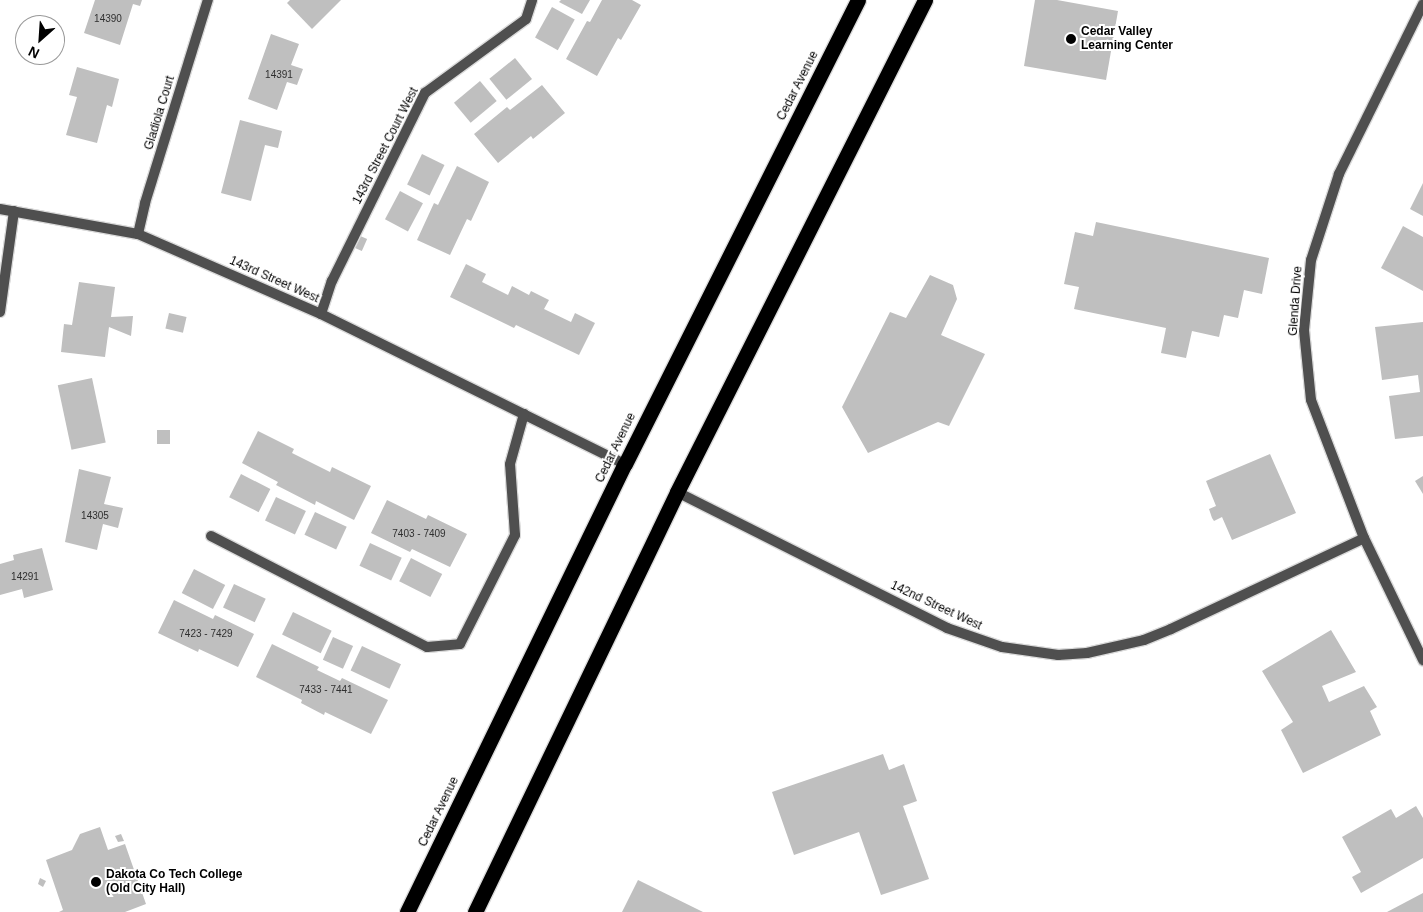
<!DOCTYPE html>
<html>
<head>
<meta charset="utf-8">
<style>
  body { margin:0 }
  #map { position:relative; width:1423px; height:912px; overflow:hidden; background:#fff; font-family:Arial,sans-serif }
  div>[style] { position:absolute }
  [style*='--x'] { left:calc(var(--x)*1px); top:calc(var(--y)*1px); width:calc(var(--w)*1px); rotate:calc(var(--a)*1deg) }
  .building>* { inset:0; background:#bfbfbf; transform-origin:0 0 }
  .roads { filter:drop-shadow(1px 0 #dbdbdb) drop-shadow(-1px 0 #dbdbdb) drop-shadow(0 1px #dbdbdb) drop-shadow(0 -1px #dbdbdb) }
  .street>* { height:10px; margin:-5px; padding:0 5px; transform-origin:5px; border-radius:5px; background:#4f4f4f }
  .highway>* { height:15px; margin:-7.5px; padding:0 7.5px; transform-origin:7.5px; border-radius:7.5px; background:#000 }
  .dots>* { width:14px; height:14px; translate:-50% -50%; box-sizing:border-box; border:2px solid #fff; border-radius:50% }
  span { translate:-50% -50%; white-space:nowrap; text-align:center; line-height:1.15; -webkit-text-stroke:4px #fff; paint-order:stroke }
  .number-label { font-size:10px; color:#303030 }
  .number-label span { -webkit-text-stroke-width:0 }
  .poi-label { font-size:12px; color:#000; font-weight:700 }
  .left { translate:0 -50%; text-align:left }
  .street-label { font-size:12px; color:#000 }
  .north { position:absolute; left:15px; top:15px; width:50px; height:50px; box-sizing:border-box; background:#fff; border:1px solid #999; border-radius:50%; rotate:206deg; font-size:14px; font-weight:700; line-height:20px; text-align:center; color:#000 }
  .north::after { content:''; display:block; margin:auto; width:18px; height:22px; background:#000; clip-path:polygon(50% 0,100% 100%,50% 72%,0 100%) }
</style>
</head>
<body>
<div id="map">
  <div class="building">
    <div style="clip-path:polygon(95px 0,142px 0,140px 6px,133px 4px,120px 45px,84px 33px)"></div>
    <div style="clip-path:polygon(290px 0,341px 0,312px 29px,287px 3px)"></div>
    <div style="clip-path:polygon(561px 0,590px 0,582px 14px,559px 2px)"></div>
    <div style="clip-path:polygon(602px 0,632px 0,641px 5px,621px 40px,618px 38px,597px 76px,566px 59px,587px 21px,590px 22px)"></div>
    <div style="clip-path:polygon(1035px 0,1057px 0,1118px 11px,1106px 80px,1024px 66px)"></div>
    <div style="left:552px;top:7px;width:26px;height:35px;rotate:29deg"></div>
    <div style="clip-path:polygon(271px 34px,299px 44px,291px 65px,303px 69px,297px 85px,287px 82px,277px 110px,248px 99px)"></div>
    <div style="left:515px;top:58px;width:27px;height:33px;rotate:51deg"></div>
    <div style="clip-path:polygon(77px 67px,119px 79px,112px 107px,107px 105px,97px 143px,66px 135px,77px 97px,69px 95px)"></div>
    <div style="left:480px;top:81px;width:26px;height:34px;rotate:50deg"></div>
    <div style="clip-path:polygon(542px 85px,565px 113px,533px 139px,531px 136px,498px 163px,474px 134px,507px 107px,510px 110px)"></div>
    <div style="clip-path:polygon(240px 120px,282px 131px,278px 148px,265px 145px,251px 201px,221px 193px)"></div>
    <div style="left:422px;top:154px;width:25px;height:34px;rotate:26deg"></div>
    <div style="clip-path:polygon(457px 166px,489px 182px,471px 221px,467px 219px,450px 255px,417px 240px,434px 203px,438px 205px)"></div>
    <div style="clip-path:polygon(1423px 183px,1423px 216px,1410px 209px)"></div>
    <div style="left:400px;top:191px;width:26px;height:32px;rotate:28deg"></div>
    <div style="clip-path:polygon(1096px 222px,1269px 258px,1262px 294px,1244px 290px,1238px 318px,1224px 315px,1219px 337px,1192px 331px,1186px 358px,1161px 353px,1166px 328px,1074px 309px,1079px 287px,1064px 284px,1075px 232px,1093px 236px)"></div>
    <div style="clip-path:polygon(1403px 226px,1423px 237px,1423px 291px,1381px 268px)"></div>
    <div style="left:358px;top:235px;width:10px;height:13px;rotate:24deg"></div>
    <div style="clip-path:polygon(466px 264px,486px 274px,482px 282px,508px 295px,512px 286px,529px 295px,531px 291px,549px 300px,544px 309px,571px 322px,575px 313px,595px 323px,579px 355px,516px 325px,514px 328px,450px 297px)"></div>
    <div style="clip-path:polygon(930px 275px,953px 285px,957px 299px,941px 335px,985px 354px,949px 426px,938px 422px,868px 453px,842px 407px,890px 312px,906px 318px)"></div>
    <div style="clip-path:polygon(79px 282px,115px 287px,111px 317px,133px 316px,131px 336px,109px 327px,105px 357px,61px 352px,64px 324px,72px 325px)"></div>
    <div style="left:169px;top:313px;width:18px;height:16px;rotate:13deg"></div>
    <div style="clip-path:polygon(1423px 322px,1423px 436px,1395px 439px,1389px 396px,1420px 392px,1418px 375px,1382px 380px,1375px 327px)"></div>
    <div style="left:92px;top:378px;width:66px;height:35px;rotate:78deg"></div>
    <div style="left:157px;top:430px;width:13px;height:14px"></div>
    <div style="clip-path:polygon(258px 431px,294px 449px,292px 453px,330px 472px,332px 467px,371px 486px,354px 520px,316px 501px,315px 505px,276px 485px,278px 482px,242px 463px)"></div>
    <div style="clip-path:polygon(1270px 454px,1296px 513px,1232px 540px,1222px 517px,1214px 521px,1212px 518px,1209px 509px,1216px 506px,1206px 481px)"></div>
    <div style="clip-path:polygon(79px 469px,111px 477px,104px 504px,123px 508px,118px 528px,103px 524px,97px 550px,65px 542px)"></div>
    <div style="left:241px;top:474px;width:33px;height:26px;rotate:27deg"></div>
    <div style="clip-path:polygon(1423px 476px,1423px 494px,1415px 481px)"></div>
    <div style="left:276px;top:497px;width:33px;height:26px;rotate:25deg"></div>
    <div style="clip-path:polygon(387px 500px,426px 519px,428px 515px,467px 534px,450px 567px,412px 549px,410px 552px,371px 533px)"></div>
    <div style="left:315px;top:512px;width:35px;height:25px;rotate:25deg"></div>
    <div style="left:370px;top:543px;width:35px;height:25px;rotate:25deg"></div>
    <div style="clip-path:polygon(42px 548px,53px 590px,24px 598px,22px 589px,0 595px,0 564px,14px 560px,13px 555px)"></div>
    <div style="left:411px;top:558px;width:35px;height:26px;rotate:27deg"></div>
    <div style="left:194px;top:569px;width:35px;height:27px;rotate:27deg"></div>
    <div style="left:234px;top:584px;width:35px;height:26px;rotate:25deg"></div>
    <div style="clip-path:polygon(174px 600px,213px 619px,215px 615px,254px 634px,238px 667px,199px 649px,198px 652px,158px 633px)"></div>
    <div style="left:293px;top:612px;width:43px;height:25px;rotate:26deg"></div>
    <div style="clip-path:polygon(1331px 630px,1356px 672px,1322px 686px,1329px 702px,1364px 686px,1377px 707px,1370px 711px,1381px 735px,1303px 773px,1281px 730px,1293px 722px,1262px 671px)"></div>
    <div style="left:333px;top:637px;width:22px;height:25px;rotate:24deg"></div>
    <div style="clip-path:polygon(272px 644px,319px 667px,317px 670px,340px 681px,342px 678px,388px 700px,371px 734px,325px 712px,324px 715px,301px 703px,302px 700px,256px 677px)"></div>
    <div style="left:362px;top:646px;width:43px;height:27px;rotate:25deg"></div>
    <div style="clip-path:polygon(883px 754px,889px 770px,904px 764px,917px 801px,903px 806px,929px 879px,881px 895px,859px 832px,794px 855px,772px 792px)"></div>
    <div style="clip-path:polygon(1416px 806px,1423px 818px,1423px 858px,1361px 893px,1352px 877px,1361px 872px,1342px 837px,1391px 809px,1396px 818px)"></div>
    <div style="clip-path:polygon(100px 827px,108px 850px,125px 844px,146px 904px,125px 912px,59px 912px,63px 910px,46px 860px,72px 850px,80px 834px)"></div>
    <div style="clip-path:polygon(121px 834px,124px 841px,118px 842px,115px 836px)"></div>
    <div style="clip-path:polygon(40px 878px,46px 881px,43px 887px,38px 884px)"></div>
    <div style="clip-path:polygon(638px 880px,703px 912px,622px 912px)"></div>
    <div style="clip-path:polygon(1423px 893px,1423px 912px,1387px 912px)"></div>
  </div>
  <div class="roads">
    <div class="street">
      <div style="--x:1423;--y:4;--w:190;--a:116.3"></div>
      <div style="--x:1339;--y:174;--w:90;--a:108"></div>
      <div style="--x:1311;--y:260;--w:70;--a:95.7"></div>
      <div style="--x:1304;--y:330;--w:70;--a:84.3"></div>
      <div style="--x:1311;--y:400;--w:148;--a:69"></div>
      <div style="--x:1364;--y:538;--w:136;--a:64.2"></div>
      <div style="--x:0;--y:209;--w:140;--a:10.3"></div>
      <div style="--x:138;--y:234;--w:200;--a:23.6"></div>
      <div style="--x:321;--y:314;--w:339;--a:26.3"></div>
      <div style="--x:138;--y:234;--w:32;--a:-77"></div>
      <div style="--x:145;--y:203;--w:213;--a:-72.8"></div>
      <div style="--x:0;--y:312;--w:102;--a:-82.1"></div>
      <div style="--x:321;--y:314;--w:35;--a:-72"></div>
      <div style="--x:332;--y:281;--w:210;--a:-63.7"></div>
      <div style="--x:425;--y:93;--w:125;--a:-36.2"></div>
      <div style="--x:526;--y:19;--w:20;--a:-72"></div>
      <div style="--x:677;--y:492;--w:302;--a:26.7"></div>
      <div style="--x:947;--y:628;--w:58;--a:19.1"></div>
      <div style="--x:1002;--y:647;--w:57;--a:8.1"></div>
      <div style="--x:1058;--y:655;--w:29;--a:-4"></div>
      <div style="--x:1087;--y:653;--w:58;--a:-12.8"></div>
      <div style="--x:1144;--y:640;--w:29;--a:-22"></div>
      <div style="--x:1171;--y:629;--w:213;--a:-25.2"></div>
      <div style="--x:211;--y:536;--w:243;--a:27.2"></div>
      <div style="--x:427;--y:647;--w:33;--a:-5"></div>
      <div style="--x:460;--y:644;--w:122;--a:-63.2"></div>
      <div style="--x:515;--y:535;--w:71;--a:-94"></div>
      <div style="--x:510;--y:464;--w:52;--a:-74.4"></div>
    </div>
    <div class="highway">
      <div style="--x:407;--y:912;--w:498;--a:-64.1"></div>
      <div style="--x:625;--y:464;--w:519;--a:-63.34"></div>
      <div style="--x:475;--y:912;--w:466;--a:-64.3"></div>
      <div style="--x:677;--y:492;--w:551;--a:-63.25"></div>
    </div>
  </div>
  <div class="dots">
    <div style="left:1071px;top:39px;background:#000"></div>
    <div style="left:96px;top:882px;background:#000"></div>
  </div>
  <div class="number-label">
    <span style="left:108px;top:19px">14390</span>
    <span style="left:279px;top:75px">14391</span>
    <span style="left:95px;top:516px">14305</span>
    <span style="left:419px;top:534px">7403 - 7409</span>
    <span style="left:25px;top:577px">14291</span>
    <span style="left:206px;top:634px">7423 - 7429</span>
    <span style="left:326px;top:690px">7433 - 7441</span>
  </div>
  <div class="poi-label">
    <span class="left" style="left:1081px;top:39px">Cedar Valley<br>Learning Center</span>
    <span class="left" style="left:106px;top:882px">Dakota Co Tech College<br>(Old City Hall)</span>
  </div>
  <div class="street-label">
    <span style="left:798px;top:86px;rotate:-63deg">Cedar Avenue</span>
    <span style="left:160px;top:113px;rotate:-73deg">Gladiola Court</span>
    <span style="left:386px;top:146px;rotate:-63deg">143rd Street Court West</span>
    <span style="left:274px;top:280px;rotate:24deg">143rd Street West</span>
    <span style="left:1296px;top:301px;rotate:-86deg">Glenda Drive</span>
    <span style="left:616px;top:448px;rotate:-64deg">Cedar Avenue</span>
    <span style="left:936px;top:606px;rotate:25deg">142nd Street West</span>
    <span style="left:439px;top:812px;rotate:-64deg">Cedar Avenue</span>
  </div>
  <div class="north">N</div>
</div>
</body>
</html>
